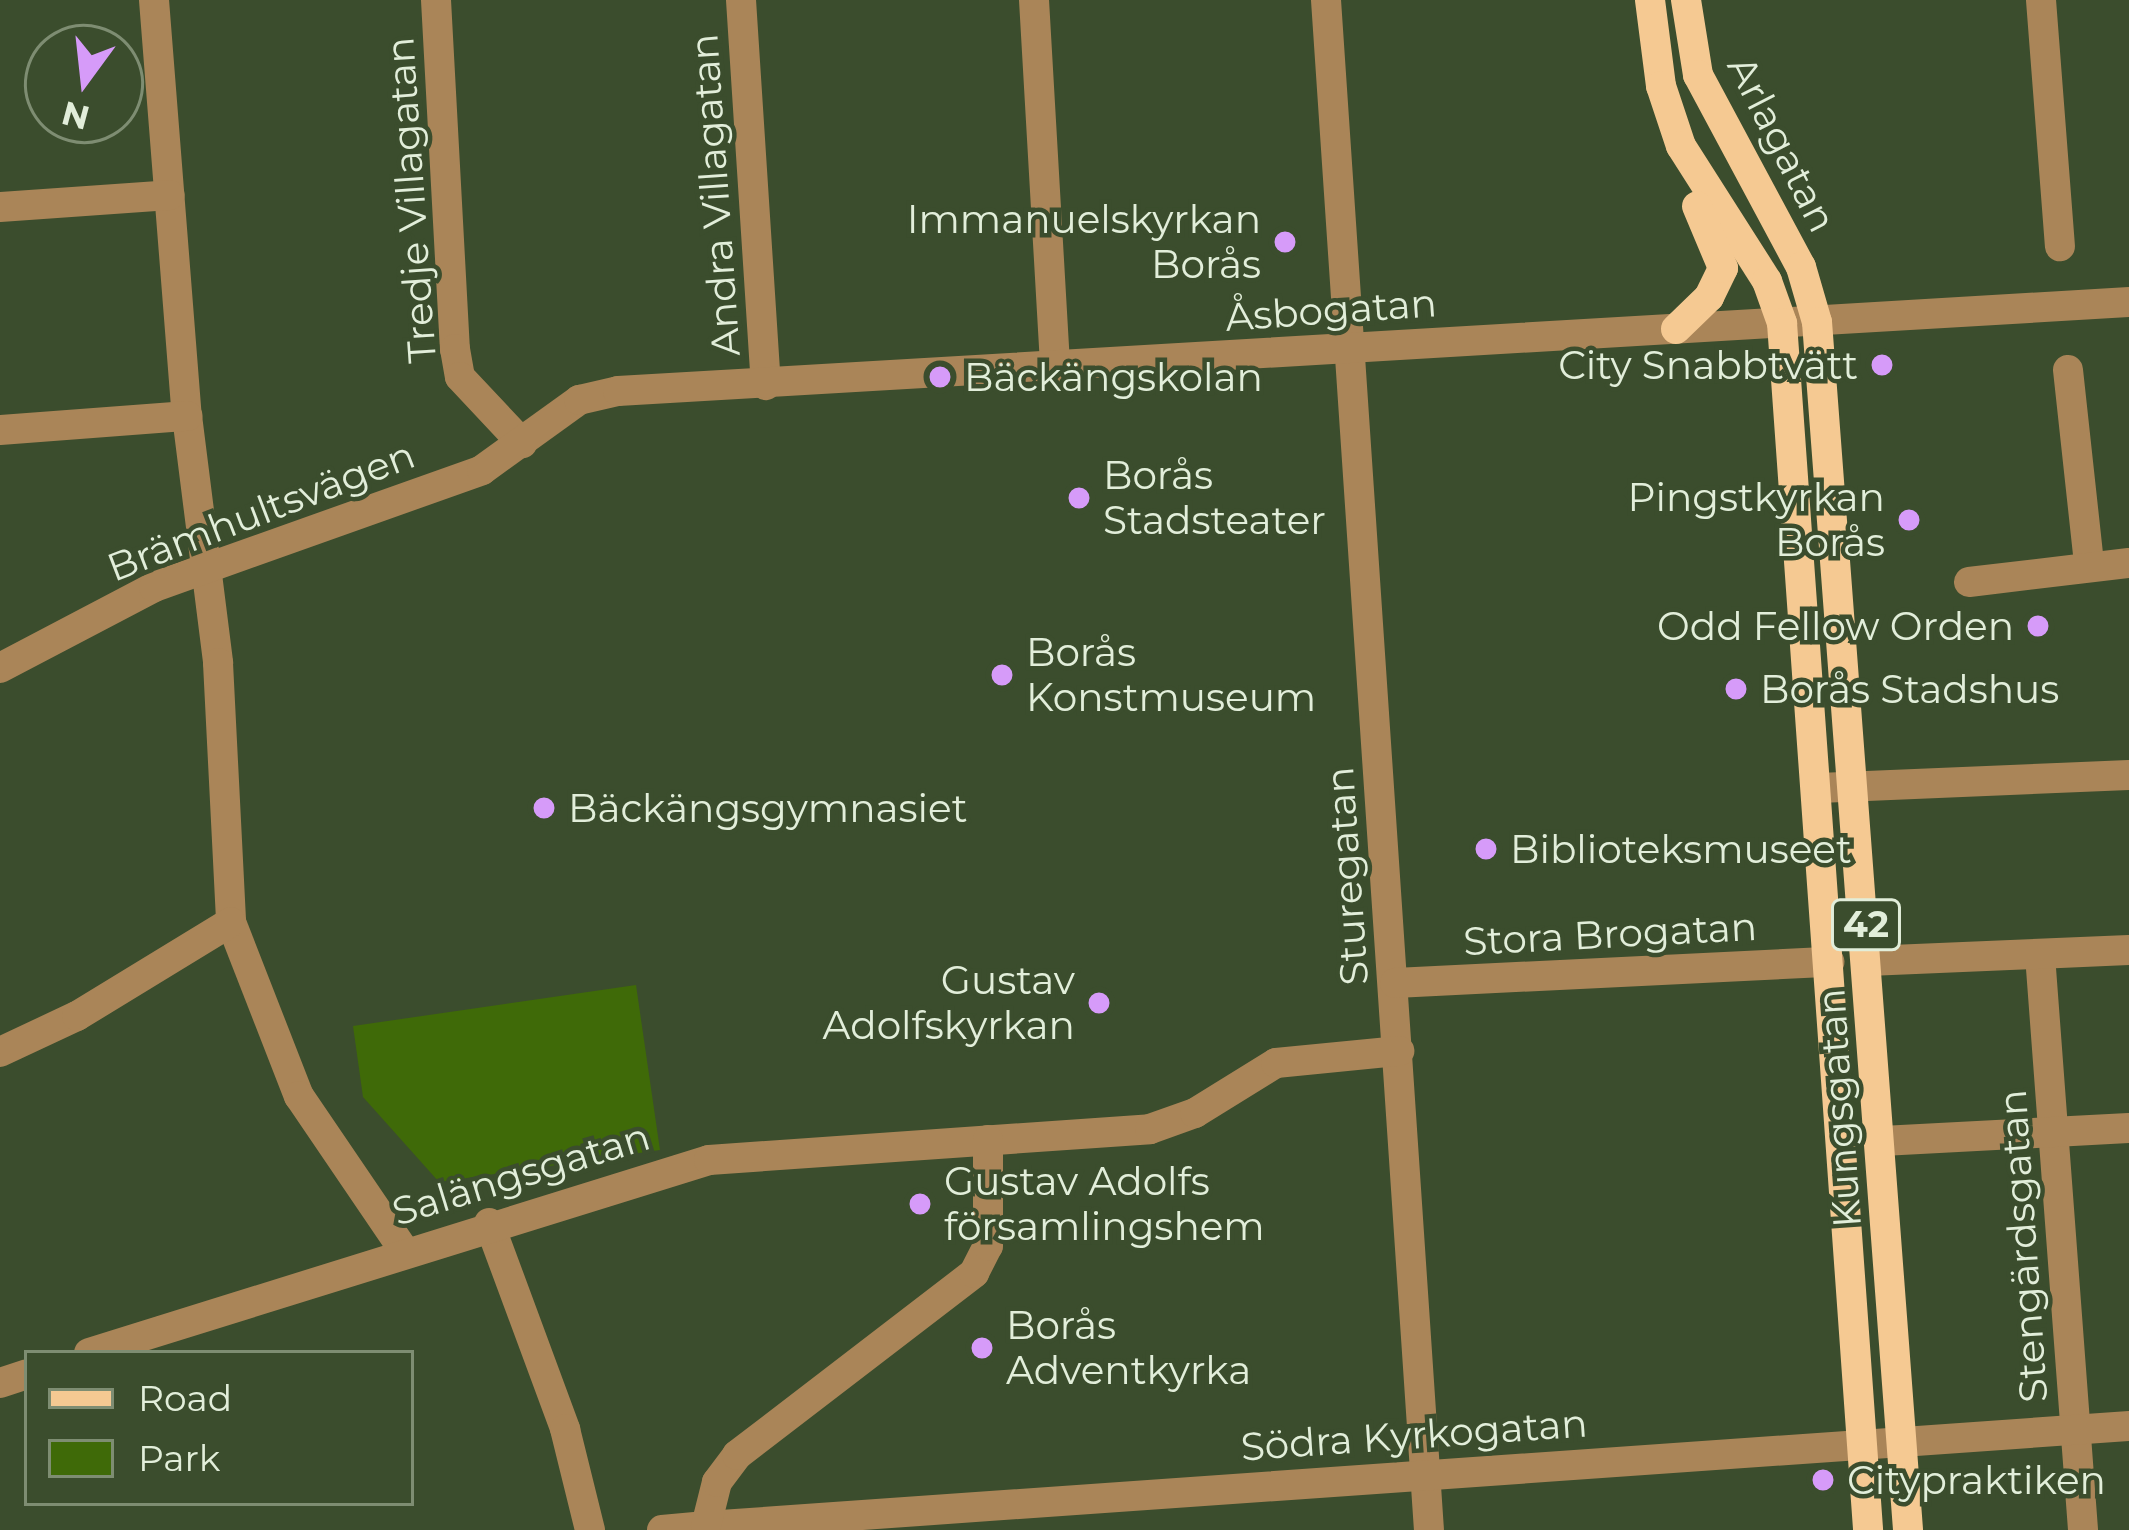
<!DOCTYPE html>
<html>
<head>
<meta charset="utf-8">
<style>
  body { margin:0 }
  #map { position:relative; width:2129px; height:1530px; overflow:hidden; background:#3b4d2d; font-family:Montserrat,sans-serif }
  div>[style] { position:absolute }
  [style*='--x'] { left:calc(var(--x)*1px); top:calc(var(--y)*1px); width:calc(var(--w)*1px); rotate:calc(var(--a)*1deg) }
  .green>* { inset:0; background:#3f6a08 }
  .minor>* { height:30px; margin:-15px; padding:0 15px; transform-origin:15px; border-radius:15px; background:#aa8558 }
  .major>* { height:30px; margin:-15px; padding:0 15px; transform-origin:15px; border-radius:15px; background:#f5c992 }
  .dots>* { width:33px; height:33px; translate:-50% -50%; box-sizing:border-box; border:6px solid #3b4d2d; border-radius:50% }
  span { translate:-50% -50%; white-space:nowrap; text-align:center; line-height:1.15; -webkit-text-stroke:9px #3b4d2d; paint-order:stroke }
  .shield-label span { padding:3px 9px; background:#3b4d2d; border:3px solid; border-radius:9px; -webkit-text-stroke-width:0 }
  .shield-label { font-size:36px; color:#e2eeda; font-weight:700 }
  .street-label { font-size:39px; color:#e2eeda }
  .poi-label { font-size:39px; color:#e2eeda }
  .right { translate:-100% -50%; text-align:right }
  .left { translate:0 -50%; text-align:left }
  .legend { position:absolute; left:24px; top:1350px; width:390px; height:156px; box-sizing:border-box; background:#3b4d2d; border:3px solid #7e8d72; margin:0; padding:15px 21px; list-style:none; font-size:36px; color:#e2eeda }
  .legend li { display:flex; align-items:center; gap:24px; height:60px }
  .legend b { width:60px; border:3px solid #7e8d72 }
  .north { position:absolute; left:24px; top:24px; width:120px; height:120px; box-sizing:border-box; background:#3b4d2d; border:3px solid #7e8d72; border-radius:50%; rotate:195deg; font-size:33px; font-weight:700; line-height:48px; text-align:center; color:#e2eeda }
  .north::after { content:''; display:block; margin:auto; width:42px; height:54px; background:#d69bf9; clip-path:polygon(50% 0,100% 100%,50% 72%,0 100%) }
</style>
</head>
<body>
<div id="map">
  <div class="green">
    <div style="clip-path:polygon(636px 985px,660px 1150px,439px 1182px,363px 1097px,353px 1026px)"></div>
  </div>
  <div class="minor">
    <div style="--x:154;--y:0;--w:417;--a:85.5"></div>
    <div style="--x:187;--y:416;--w:249;--a:82.8"></div>
    <div style="--x:218;--y:663;--w:259;--a:87.1"></div>
    <div style="--x:231;--y:922;--w:187;--a:68.7"></div>
    <div style="--x:299;--y:1096;--w:185;--a:55.8"></div>
    <div style="--x:436;--y:0;--w:350;--a:86.9"></div>
    <div style="--x:455;--y:349;--w:28;--a:80"></div>
    <div style="--x:460;--y:377;--w:91;--a:46.8"></div>
    <div style="--x:741;--y:0;--w:386;--a:86.3"></div>
    <div style="--x:1034;--y:0;--w:370;--a:86.7"></div>
    <div style="--x:1326;--y:0;--w:1533;--a:86.15"></div>
    <div style="--x:2041;--y:0;--w:247;--a:85.6"></div>
    <div style="--x:0;--y:207;--w:170;--a:-4"></div>
    <div style="--x:2068;--y:370;--w:195;--a:83.8"></div>
    <div style="--x:0;--y:430;--w:188;--a:-4.3"></div>
    <div style="--x:1969;--y:582;--w:161;--a:-6.8"></div>
    <div style="--x:0;--y:668;--w:174;--a:-27.7"></div>
    <div style="--x:154;--y:587;--w:348;--a:-19.6"></div>
    <div style="--x:482;--y:470;--w:120;--a:-35.8"></div>
    <div style="--x:579;--y:400;--w:40;--a:-13"></div>
    <div style="--x:618;--y:391;--w:1514;--a:-3.37"></div>
    <div style="--x:1819;--y:788;--w:310;--a:-2.4"></div>
    <div style="--x:2040;--y:955;--w:577;--a:85.72"></div>
    <div style="--x:1868;--y:961;--w:261;--a:-2.4"></div>
    <div style="--x:1395;--y:983;--w:435;--a:-2.8"></div>
    <div style="--x:0;--y:1052;--w:85;--a:-25.1"></div>
    <div style="--x:77;--y:1016;--w:180;--a:-31.4"></div>
    <div style="--x:1882;--y:1141;--w:247;--a:-3"></div>
    <div style="--x:489;--y:1223;--w:220;--a:69.7"></div>
    <div style="--x:565;--y:1429;--w:104;--a:76.1"></div>
    <div style="--x:89;--y:1353;--w:649;--a:-17.29"></div>
    <div style="--x:709;--y:1160;--w:442;--a:-4"></div>
    <div style="--x:1150;--y:1129;--w:48;--a:-19.6"></div>
    <div style="--x:1195;--y:1113;--w:95;--a:-31.7"></div>
    <div style="--x:1276;--y:1063;--w:124;--a:-5.6"></div>
    <div style="--x:0;--y:1383;--w:28;--a:-18"></div>
    <div style="--x:706;--y:1526;--w:1427;--a:-4.02"></div>
    <div style="--x:662;--y:1530;--w:44;--a:-5.2"></div>
    <div style="--x:706;--y:1526;--w:45;--a:-76"></div>
    <div style="--x:717;--y:1482;--w:34;--a:-53"></div>
    <div style="--x:737;--y:1455;--w:299;--a:-37.5"></div>
    <div style="--x:974;--y:1273;--w:30;--a:-63"></div>
    <div style="--x:988;--y:1246;--w:106;--a:-90"></div>
  </div>
  <div class="major">
    <div style="--x:1650;--y:0;--w:87;--a:82.7"></div>
    <div style="--x:1661;--y:86;--w:63;--a:71.6"></div>
    <div style="--x:1681;--y:146;--w:160;--a:57.5"></div>
    <div style="--x:1767;--y:281;--w:45;--a:70.3"></div>
    <div style="--x:1782;--y:323;--w:1210;--a:85.92"></div>
    <div style="--x:1686;--y:0;--w:76;--a:80.9"></div>
    <div style="--x:1698;--y:75;--w:218;--a:61.8"></div>
    <div style="--x:1801;--y:267;--w:57;--a:73.8"></div>
    <div style="--x:1817;--y:322;--w:1211;--a:85.69"></div>
    <div style="--x:1676;--y:329;--w:46;--a:-44.1"></div>
    <div style="--x:1709;--y:297;--w:32;--a:-64"></div>
    <div style="--x:1723;--y:268;--w:67;--a:-112.8"></div>
  </div>
  <div class="dots">
    <div style="left:1285px;top:242px;background:#d69bf9"></div>
    <div style="left:1882px;top:365px;background:#d69bf9"></div>
    <div style="left:940px;top:377px;background:#d69bf9"></div>
    <div style="left:1079px;top:498px;background:#d69bf9"></div>
    <div style="left:1909px;top:520px;background:#d69bf9"></div>
    <div style="left:2038px;top:626px;background:#d69bf9"></div>
    <div style="left:1002px;top:675px;background:#d69bf9"></div>
    <div style="left:1736px;top:689px;background:#d69bf9"></div>
    <div style="left:544px;top:808px;background:#d69bf9"></div>
    <div style="left:1486px;top:849px;background:#d69bf9"></div>
    <div style="left:1099px;top:1003px;background:#d69bf9"></div>
    <div style="left:920px;top:1204px;background:#d69bf9"></div>
    <div style="left:982px;top:1348px;background:#d69bf9"></div>
    <div style="left:1823px;top:1480px;background:#d69bf9"></div>
  </div>
  <div class="shield-label">
    <span style="left:1866px;top:925px">42</span>
  </div>
  <div class="street-label">
    <span style="left:1782px;top:144px;rotate:63deg">Arlagatan</span>
    <span style="left:715px;top:195px;rotate:-94deg">Andra Villagatan</span>
    <span style="left:411px;top:200px;rotate:-94deg">Tredje Villagatan</span>
    <span style="left:1331px;top:310px;rotate:-4deg">Åsbogatan</span>
    <span style="left:261px;top:511px;rotate:-21deg">Brämhultsvägen</span>
    <span style="left:1347px;top:876px;rotate:-94deg">Sturegatan</span>
    <span style="left:1610px;top:934px;rotate:-3deg">Stora Brogatan</span>
    <span style="left:1839px;top:1108px;rotate:-94deg">Kungsgatan</span>
    <span style="left:521px;top:1174px;rotate:-17deg">Salängsgatan</span>
    <span style="left:2023px;top:1246px;rotate:-94deg">Stengärdsgatan</span>
    <span style="left:1414px;top:1435px;rotate:-4deg">Södra Kyrkogatan</span>
  </div>
  <div class="poi-label">
    <span class="right" style="left:1261px;top:242px">Immanuelskyrkan<br>Borås</span>
    <span class="right" style="left:1858px;top:365px">City Snabbtvätt</span>
    <span class="left" style="left:964px;top:377px">Bäckängskolan</span>
    <span class="left" style="left:1103px;top:498px">Borås<br>Stadsteater</span>
    <span class="right" style="left:1885px;top:520px">Pingstkyrkan<br>Borås</span>
    <span class="right" style="left:2014px;top:626px">Odd Fellow Orden</span>
    <span class="left" style="left:1026px;top:675px">Borås<br>Konstmuseum</span>
    <span class="left" style="left:1760px;top:689px">Borås Stadshus</span>
    <span class="left" style="left:568px;top:808px">Bäckängsgymnasiet</span>
    <span class="left" style="left:1510px;top:849px">Biblioteksmuseet</span>
    <span class="right" style="left:1075px;top:1003px">Gustav<br>Adolfskyrkan</span>
    <span class="left" style="left:944px;top:1204px">Gustav Adolfs<br>församlingshem</span>
    <span class="left" style="left:1006px;top:1348px">Borås<br>Adventkyrka</span>
    <span class="left" style="left:1847px;top:1480px">Citypraktiken</span>
  </div>
  <ul class="legend">
  <li><b style="height:15px;background:#f5c992"></b>Road</li>
  <li><b style="height:33px;background:#3f6a08"></b>Park</li>
  </ul>
  <div class="north">N</div>
</div>
</body>
</html>
